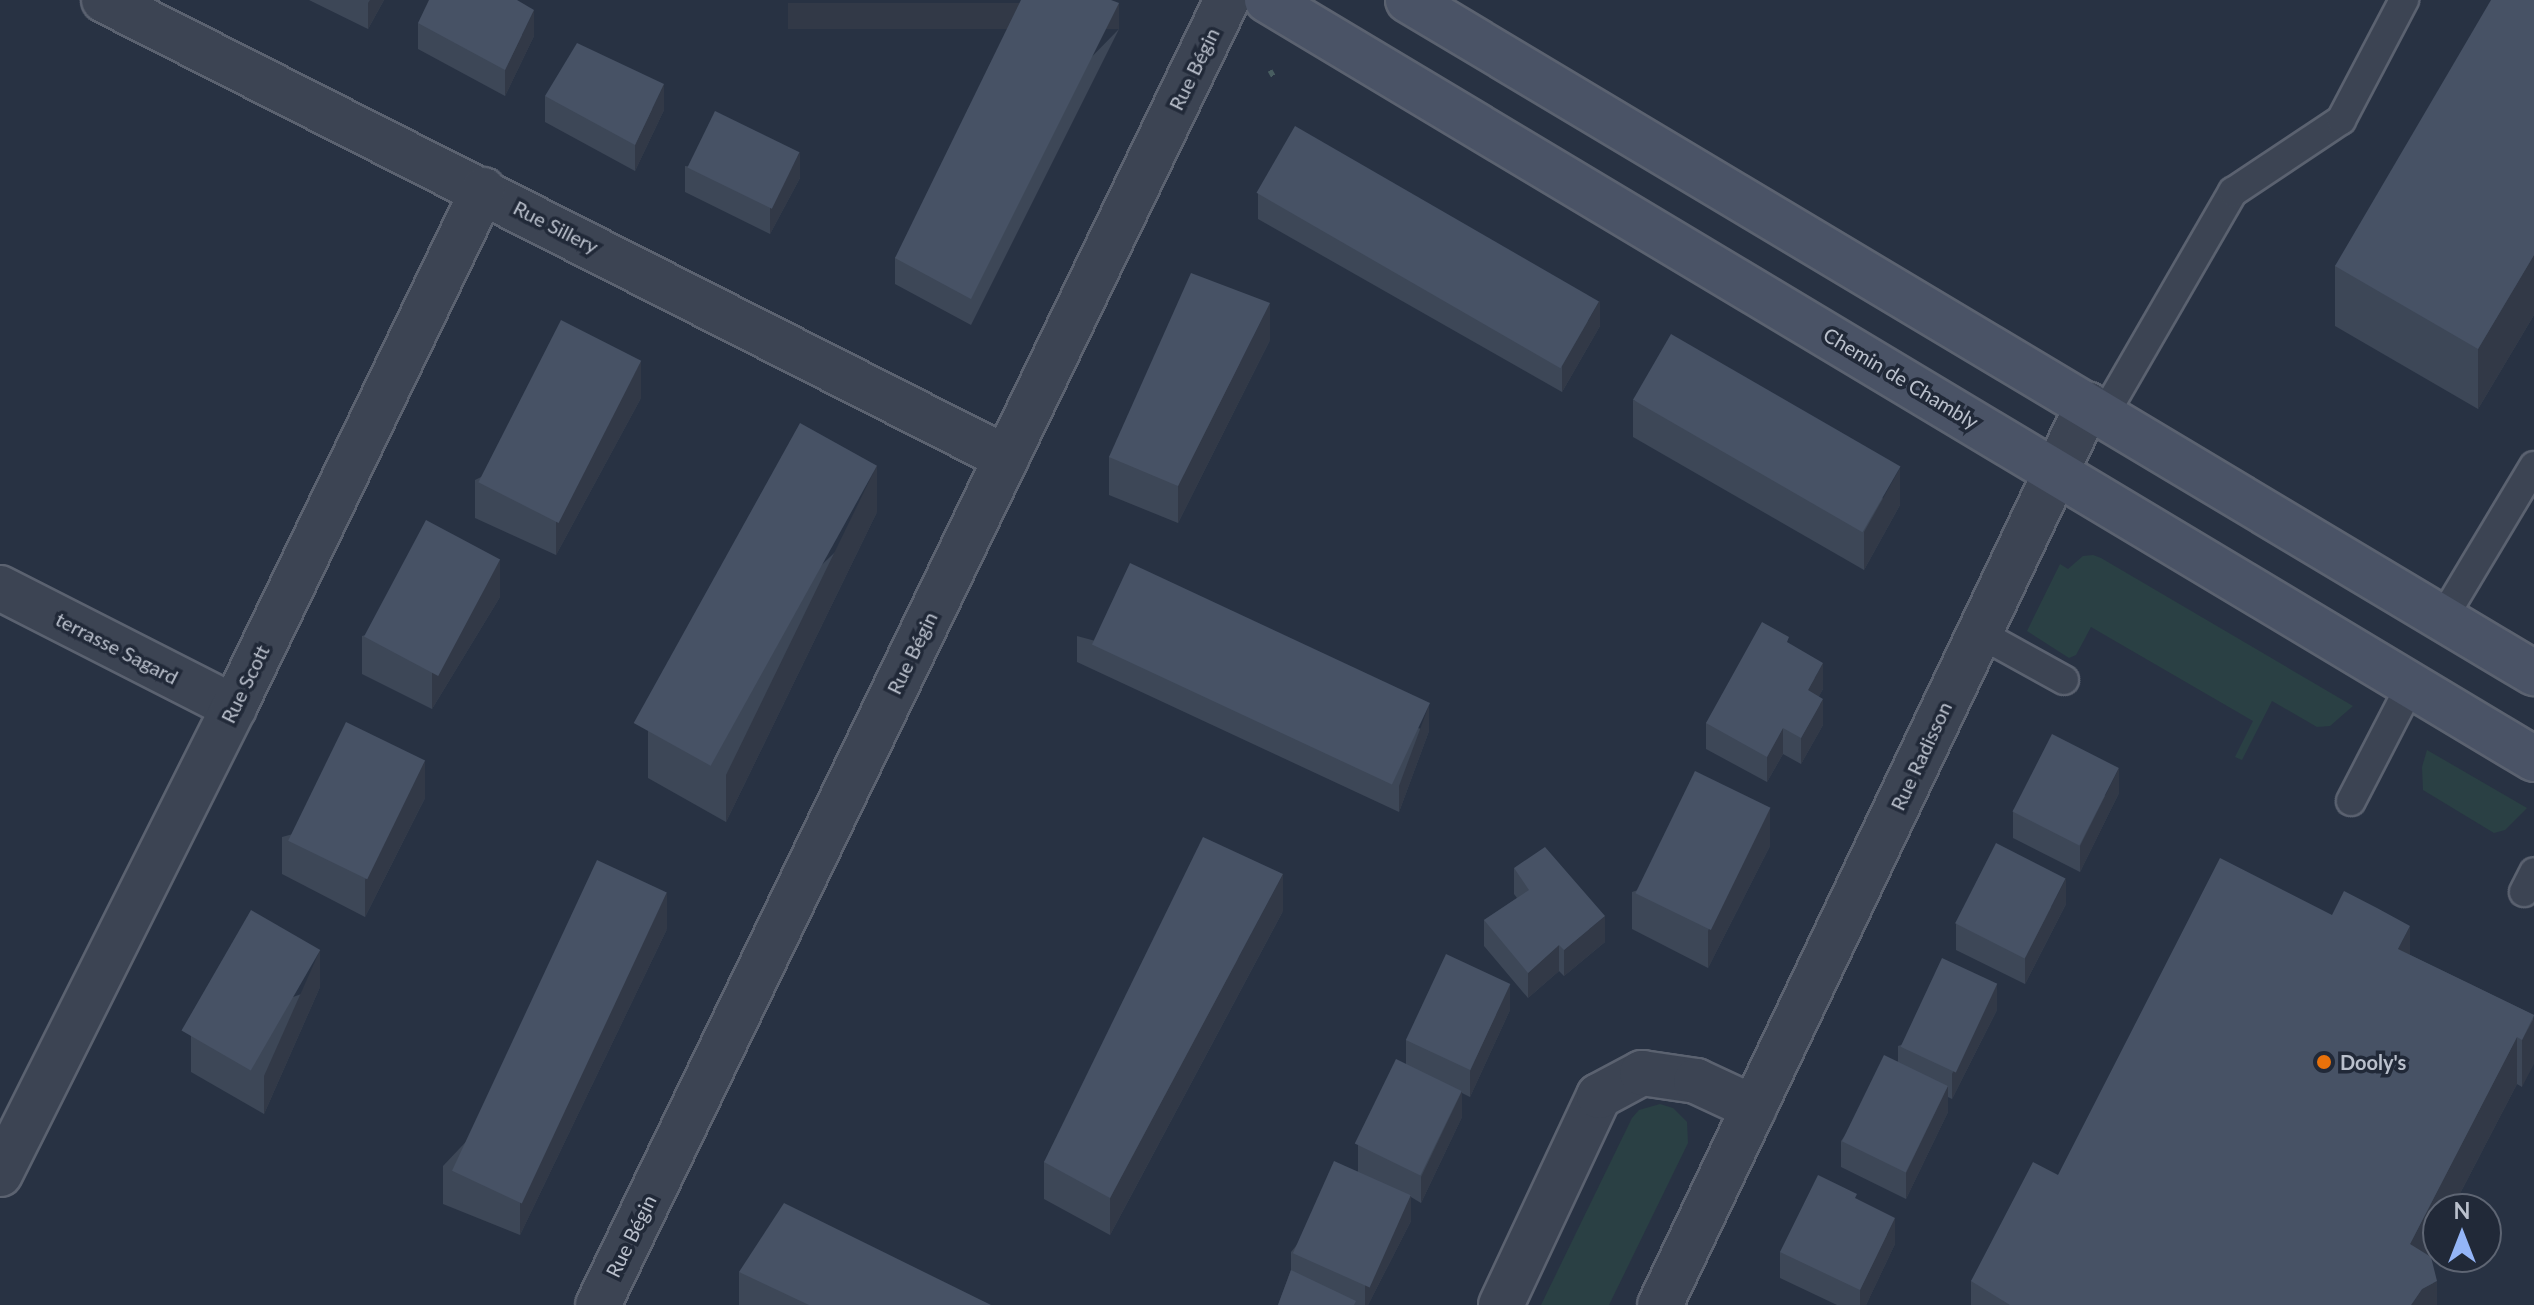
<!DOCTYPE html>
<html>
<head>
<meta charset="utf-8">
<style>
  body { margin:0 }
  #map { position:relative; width:2534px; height:1305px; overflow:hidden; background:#283243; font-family:Lato,sans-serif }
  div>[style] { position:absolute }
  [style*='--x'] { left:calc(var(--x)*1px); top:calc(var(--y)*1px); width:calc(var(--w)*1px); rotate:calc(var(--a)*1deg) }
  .green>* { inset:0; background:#2a4044 }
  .path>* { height:5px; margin-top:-2.5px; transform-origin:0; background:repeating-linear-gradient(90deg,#485d60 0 6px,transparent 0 12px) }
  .roads { filter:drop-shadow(2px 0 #5b6270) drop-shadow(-2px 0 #5b6270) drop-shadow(0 2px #5b6270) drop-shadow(0 -2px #5b6270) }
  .lane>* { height:28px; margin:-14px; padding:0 14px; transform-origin:14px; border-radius:14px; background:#3c4453 }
  .street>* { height:44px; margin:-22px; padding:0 22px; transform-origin:22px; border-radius:22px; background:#3c4453 }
  .secondary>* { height:44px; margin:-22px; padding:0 22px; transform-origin:22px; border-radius:22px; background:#4a5366 }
  .wall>* { inset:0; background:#3d4757 }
  .shaded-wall>* { inset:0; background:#323947; transform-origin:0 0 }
  .building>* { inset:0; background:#475265; transform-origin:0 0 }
  .dots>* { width:22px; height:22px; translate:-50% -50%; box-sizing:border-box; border:4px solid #212938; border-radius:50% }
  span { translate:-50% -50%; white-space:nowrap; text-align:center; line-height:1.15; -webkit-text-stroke:7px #212938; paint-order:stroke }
  .street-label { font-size:20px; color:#bac0cc }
  .poi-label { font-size:20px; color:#bac0cc; font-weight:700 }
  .left { translate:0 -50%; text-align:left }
  .north { position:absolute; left:2422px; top:1193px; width:80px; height:80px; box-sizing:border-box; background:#212938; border:2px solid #5e6573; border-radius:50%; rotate:0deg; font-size:22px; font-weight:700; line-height:32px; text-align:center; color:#bac0cc }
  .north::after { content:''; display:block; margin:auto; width:28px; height:36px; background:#94b5f7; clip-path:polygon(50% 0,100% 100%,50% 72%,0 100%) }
</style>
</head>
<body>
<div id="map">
  <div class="green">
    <div style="clip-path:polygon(2093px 555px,2101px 558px,2353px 706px,2330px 726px,2317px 727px,2272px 701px,2242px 760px,2235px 757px,2253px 721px,2091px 627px,2076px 655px,2069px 658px,2027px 631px,2060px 564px,2068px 569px,2083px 556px)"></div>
    <div style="clip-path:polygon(2427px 750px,2527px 808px,2505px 830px,2494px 833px,2423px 790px,2422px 767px)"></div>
    <div style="clip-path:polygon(1660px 1104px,1673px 1108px,1687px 1122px,1688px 1143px,1609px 1305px,1541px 1305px,1632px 1118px,1639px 1110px)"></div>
  </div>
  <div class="path">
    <div style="--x:1270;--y:70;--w:8;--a:60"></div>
  </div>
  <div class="roads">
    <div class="lane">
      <div style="--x:2104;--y:415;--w:258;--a:-60"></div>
      <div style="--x:2233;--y:192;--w:130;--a:-33.7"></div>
      <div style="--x:2341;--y:120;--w:136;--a:-62.3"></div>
      <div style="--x:2443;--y:618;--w:177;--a:-59.1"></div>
      <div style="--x:1979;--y:633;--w:97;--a:28.9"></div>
      <div style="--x:2351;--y:801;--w:131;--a:-62.7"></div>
      <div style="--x:2524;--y:892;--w:22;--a:-63"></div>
    </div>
    <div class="street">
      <div style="--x:104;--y:0;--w:1012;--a:26.92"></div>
      <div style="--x:0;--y:588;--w:263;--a:27"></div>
      <div style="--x:0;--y:1174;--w:522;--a:-63.39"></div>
      <div style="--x:234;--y:707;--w:574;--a:-64.28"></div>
      <div style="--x:598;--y:1305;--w:1449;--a:-64.27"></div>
      <div style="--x:1501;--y:1305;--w:231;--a:-64.9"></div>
      <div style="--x:1599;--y:1096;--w:49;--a:-28.1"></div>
      <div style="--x:1642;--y:1073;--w:55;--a:8.4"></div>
      <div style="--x:1696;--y:1081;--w:64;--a:25"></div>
      <div style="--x:1660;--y:1305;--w:997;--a:-64.57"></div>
    </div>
    <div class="secondary">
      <div style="--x:1267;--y:0;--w:1477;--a:30.92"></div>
      <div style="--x:1408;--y:0;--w:1312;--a:30.87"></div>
    </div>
  </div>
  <div class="wall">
    <div style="clip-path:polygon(309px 0,384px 0,368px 29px)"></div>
    <div style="clip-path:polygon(2534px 0,2534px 315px,2478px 409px,2335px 326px,2335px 266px)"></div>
    <div style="clip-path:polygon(418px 23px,534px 36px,505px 96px,418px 49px)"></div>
    <div style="clip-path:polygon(1119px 29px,971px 325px,895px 284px,895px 258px)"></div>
    <div style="clip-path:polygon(545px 96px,664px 110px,635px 171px,545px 122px)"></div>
    <div style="clip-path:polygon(685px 166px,800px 178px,770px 234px,685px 192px)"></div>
    <div style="clip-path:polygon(1258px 193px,1600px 326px,1562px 392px,1258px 219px)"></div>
    <div style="clip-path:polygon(1270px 340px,1178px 523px,1109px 495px,1109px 457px)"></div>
    <div style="clip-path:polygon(641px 398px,556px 555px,475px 518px,475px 480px)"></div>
    <div style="clip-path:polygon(1633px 400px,1900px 505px,1864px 570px,1633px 437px)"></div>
    <div style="clip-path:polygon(877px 512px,726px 822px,648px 778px,648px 731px)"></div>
    <div style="clip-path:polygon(500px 597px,432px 709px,362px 674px,362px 636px)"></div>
    <div style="clip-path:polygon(1077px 636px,1429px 731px,1399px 812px,1077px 662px)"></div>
    <div style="clip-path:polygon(1789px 644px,1823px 689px,1819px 696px,1823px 725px,1801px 764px,1783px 754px,1767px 782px,1706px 749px,1706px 723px)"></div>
    <div style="clip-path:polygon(2119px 793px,2080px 872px,2013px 838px,2013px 812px)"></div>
    <div style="clip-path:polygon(425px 798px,365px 917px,282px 874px,282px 837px)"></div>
    <div style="clip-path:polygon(1770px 846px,1708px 968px,1632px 929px,1632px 892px)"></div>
    <div style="clip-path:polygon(1514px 868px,1605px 942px,1564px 976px,1559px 971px,1528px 998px,1484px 946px,1484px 920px,1517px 898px,1514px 894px)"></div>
    <div style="clip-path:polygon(2066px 904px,2025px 984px,1956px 950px,1956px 924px)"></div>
    <div style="clip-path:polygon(1283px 911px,1110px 1235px,1044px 1199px,1044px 1162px)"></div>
    <div style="clip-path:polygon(667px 929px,520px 1235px,443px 1204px,443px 1166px)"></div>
    <div style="clip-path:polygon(2410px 955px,2534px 1015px,2522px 1087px,2517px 1084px,2428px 1255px,2437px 1305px,1971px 1305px,1971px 1281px,2058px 1175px)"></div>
    <div style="clip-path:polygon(320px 987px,264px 1114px,191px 1072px,191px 1035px)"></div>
    <div style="clip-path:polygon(1510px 1010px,1470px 1097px,1462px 1093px,1462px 1117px,1421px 1203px,1411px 1197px,1411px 1221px,1368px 1305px,1278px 1305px,1291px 1270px,1291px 1252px,1358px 1171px,1358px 1145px,1406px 1064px,1406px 1040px)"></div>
    <div style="clip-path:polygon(1997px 1010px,1952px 1099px,1948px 1097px,1948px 1112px,1906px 1199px,1841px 1167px,1841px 1141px,1898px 1061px,1898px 1046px)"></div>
    <div style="clip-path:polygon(1857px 1199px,1895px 1244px,1866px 1305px,1837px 1305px,1780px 1278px,1780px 1252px)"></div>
    <div style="clip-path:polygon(739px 1272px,991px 1305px,739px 1305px)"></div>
  </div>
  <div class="shaded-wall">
    <div style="clip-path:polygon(370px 0,384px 0,368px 29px,368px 3px)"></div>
    <div style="left:1119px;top:3px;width:26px;height:331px;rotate:90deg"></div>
    <div style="clip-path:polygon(534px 10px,534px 36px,505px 96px,505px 70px)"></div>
    <div style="clip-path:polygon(664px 84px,664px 110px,635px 171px,635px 145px)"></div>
    <div style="clip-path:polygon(800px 152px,800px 178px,770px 234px,770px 208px)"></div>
    <div style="clip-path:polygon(2534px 255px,2534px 315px,2478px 409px,2478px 349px)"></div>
    <div style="clip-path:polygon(1600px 300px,1600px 326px,1562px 392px,1562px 366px)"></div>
    <div style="clip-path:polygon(1270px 303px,1270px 340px,1178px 523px,1178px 486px)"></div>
    <div style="clip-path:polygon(641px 361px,641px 398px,556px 555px,556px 518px)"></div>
    <div style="clip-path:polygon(877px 465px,877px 512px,726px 822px,726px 775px)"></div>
    <div style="clip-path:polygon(1900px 468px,1900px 505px,1864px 570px,1864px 532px)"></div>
    <div style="clip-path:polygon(500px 560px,500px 597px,432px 709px,432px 672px)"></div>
    <div style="clip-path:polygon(1823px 663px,1823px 689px,1808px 716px,1808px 690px)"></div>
    <div style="clip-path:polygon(1823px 699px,1823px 725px,1801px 764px,1801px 738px)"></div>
    <div style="clip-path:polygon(1429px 705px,1429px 731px,1399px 812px,1399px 786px)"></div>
    <div style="clip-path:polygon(1783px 728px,1783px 754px,1767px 782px,1767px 757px)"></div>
    <div style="clip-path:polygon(425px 761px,425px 798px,365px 917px,365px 880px)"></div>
    <div style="clip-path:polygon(2119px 768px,2119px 793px,2080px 872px,2080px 846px)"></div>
    <div style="clip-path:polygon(1770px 808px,1770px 846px,1708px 968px,1708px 931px)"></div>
    <div style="clip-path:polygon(1283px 874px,1283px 911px,1110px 1235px,1110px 1198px)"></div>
    <div style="clip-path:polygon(2066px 878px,2066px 904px,2025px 984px,2025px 958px)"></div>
    <div style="clip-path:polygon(667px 892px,667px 929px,520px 1235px,520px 1198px)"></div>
    <div style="clip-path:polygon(1605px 916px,1605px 942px,1564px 976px,1564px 950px)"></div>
    <div style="clip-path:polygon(2410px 926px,2410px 972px,2398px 949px)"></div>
    <div style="clip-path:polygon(1559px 945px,1559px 971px,1528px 998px,1528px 973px)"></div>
    <div style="clip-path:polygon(320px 950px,320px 987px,264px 1114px,264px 1076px)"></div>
    <div style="clip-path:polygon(1510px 984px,1510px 1010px,1470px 1097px,1470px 1071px)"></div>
    <div style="clip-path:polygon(1997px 984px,1997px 1010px,1952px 1099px,1952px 1074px)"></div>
    <div style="clip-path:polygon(2534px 1018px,2534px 1064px,2522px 1087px,2522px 1040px)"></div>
    <div style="clip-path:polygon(2517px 1037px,2517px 1084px,2452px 1209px,2438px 1209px,2438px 1236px,2410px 1291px,2410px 1244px)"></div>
    <div style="clip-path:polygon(1948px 1086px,1948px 1112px,1906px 1199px,1906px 1173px)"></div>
    <div style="clip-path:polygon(1462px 1091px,1462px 1117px,1421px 1203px,1421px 1177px)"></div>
    <div style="clip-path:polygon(1411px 1195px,1411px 1221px,1368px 1305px,1365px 1305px,1365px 1285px)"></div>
    <div style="clip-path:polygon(1895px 1218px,1895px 1244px,1866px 1305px,1860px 1305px,1860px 1290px)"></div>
    <div style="clip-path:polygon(2437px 1281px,2437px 1305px,2411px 1305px,2422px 1289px)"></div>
  </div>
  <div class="building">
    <div style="clip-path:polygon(429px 0,517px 0,534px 10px,505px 70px,418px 23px)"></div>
    <div style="clip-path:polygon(1021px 0,1111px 0,1119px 3px,971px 299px,895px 258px)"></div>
    <div style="clip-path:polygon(2491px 0,2534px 0,2534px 255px,2478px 349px,2335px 266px)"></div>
    <div style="clip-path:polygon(577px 43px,664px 84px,635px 145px,545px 96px)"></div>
    <div style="left:715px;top:111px;width:94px;height:63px;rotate:26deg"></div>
    <div style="left:1295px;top:126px;width:351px;height:77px;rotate:30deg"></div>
    <div style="clip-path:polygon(1191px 273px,1270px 303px,1178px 486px,1109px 457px)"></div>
    <div style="left:561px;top:320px;width:90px;height:182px;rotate:27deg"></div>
    <div style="left:1671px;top:334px;width:265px;height:76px;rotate:30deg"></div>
    <div style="left:800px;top:423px;width:88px;height:343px;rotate:29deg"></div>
    <div style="left:426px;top:520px;width:84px;height:132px;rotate:28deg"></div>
    <div style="left:1130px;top:563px;width:331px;height:90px;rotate:25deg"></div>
    <div style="clip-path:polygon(1762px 622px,1789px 637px,1787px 642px,1823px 663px,1808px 690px,1823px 699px,1801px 738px,1783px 728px,1767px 757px,1706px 723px)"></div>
    <div style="left:346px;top:722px;width:88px;height:132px;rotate:26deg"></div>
    <div style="left:2052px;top:734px;width:75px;height:87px;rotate:27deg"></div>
    <div style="left:1695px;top:771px;width:84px;height:136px;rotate:26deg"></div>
    <div style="clip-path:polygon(1203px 837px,1283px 874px,1110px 1198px,1044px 1162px)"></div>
    <div style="left:1996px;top:843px;width:78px;height:90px;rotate:27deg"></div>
    <div style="clip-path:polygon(1545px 847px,1605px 916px,1564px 950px,1559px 945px,1528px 973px,1484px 920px,1529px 890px,1514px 868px)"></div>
    <div style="clip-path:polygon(2220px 858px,2332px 915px,2344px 891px,2377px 908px,2410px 926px,2398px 949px,2534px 1015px,2522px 1040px,2517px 1037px,2410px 1244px,2431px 1257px,2437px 1281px,2422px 1289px,2411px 1305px,2010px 1305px,1971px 1281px,2033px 1162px,2058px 1175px)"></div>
    <div style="left:597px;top:860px;width:77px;height:343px;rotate:25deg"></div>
    <div style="left:251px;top:910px;width:80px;height:139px;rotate:30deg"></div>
    <div style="left:1446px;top:954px;width:71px;height:95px;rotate:25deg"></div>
    <div style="left:1942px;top:958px;width:61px;height:98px;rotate:25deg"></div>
    <div style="left:1884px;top:1055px;width:71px;height:96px;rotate:26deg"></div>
    <div style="left:1396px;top:1059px;width:73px;height:94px;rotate:26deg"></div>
    <div style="left:1334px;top:1161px;width:84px;height:101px;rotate:24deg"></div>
    <div style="clip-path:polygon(1818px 1175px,1857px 1194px,1855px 1198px,1895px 1218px,1860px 1290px,1780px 1252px)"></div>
    <div style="clip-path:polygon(784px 1203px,991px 1305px,809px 1305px,739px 1272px)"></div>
    <div style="clip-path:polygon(1291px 1270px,1356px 1301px,1354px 1305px,1278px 1305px)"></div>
  </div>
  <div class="dots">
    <div style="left:2324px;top:1062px;background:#e8710a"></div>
  </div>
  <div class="street-label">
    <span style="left:1194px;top:69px;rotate:-64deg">Rue Bégin</span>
    <span style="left:556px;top:227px;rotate:27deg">Rue Sillery</span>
    <span style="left:1901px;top:378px;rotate:31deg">Chemin de Chambly</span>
    <span style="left:117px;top:648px;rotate:27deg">terrasse Sagard</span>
    <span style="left:912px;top:653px;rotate:-64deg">Rue Bégin</span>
    <span style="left:245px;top:684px;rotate:-64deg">Rue Scott</span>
    <span style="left:1921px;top:756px;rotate:-65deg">Rue Radisson</span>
    <span style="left:631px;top:1236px;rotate:-64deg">Rue Bégin</span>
  </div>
  <div class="poi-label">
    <span class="left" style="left:2340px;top:1062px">Dooly's</span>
  </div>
  <div class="north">N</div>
</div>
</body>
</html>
